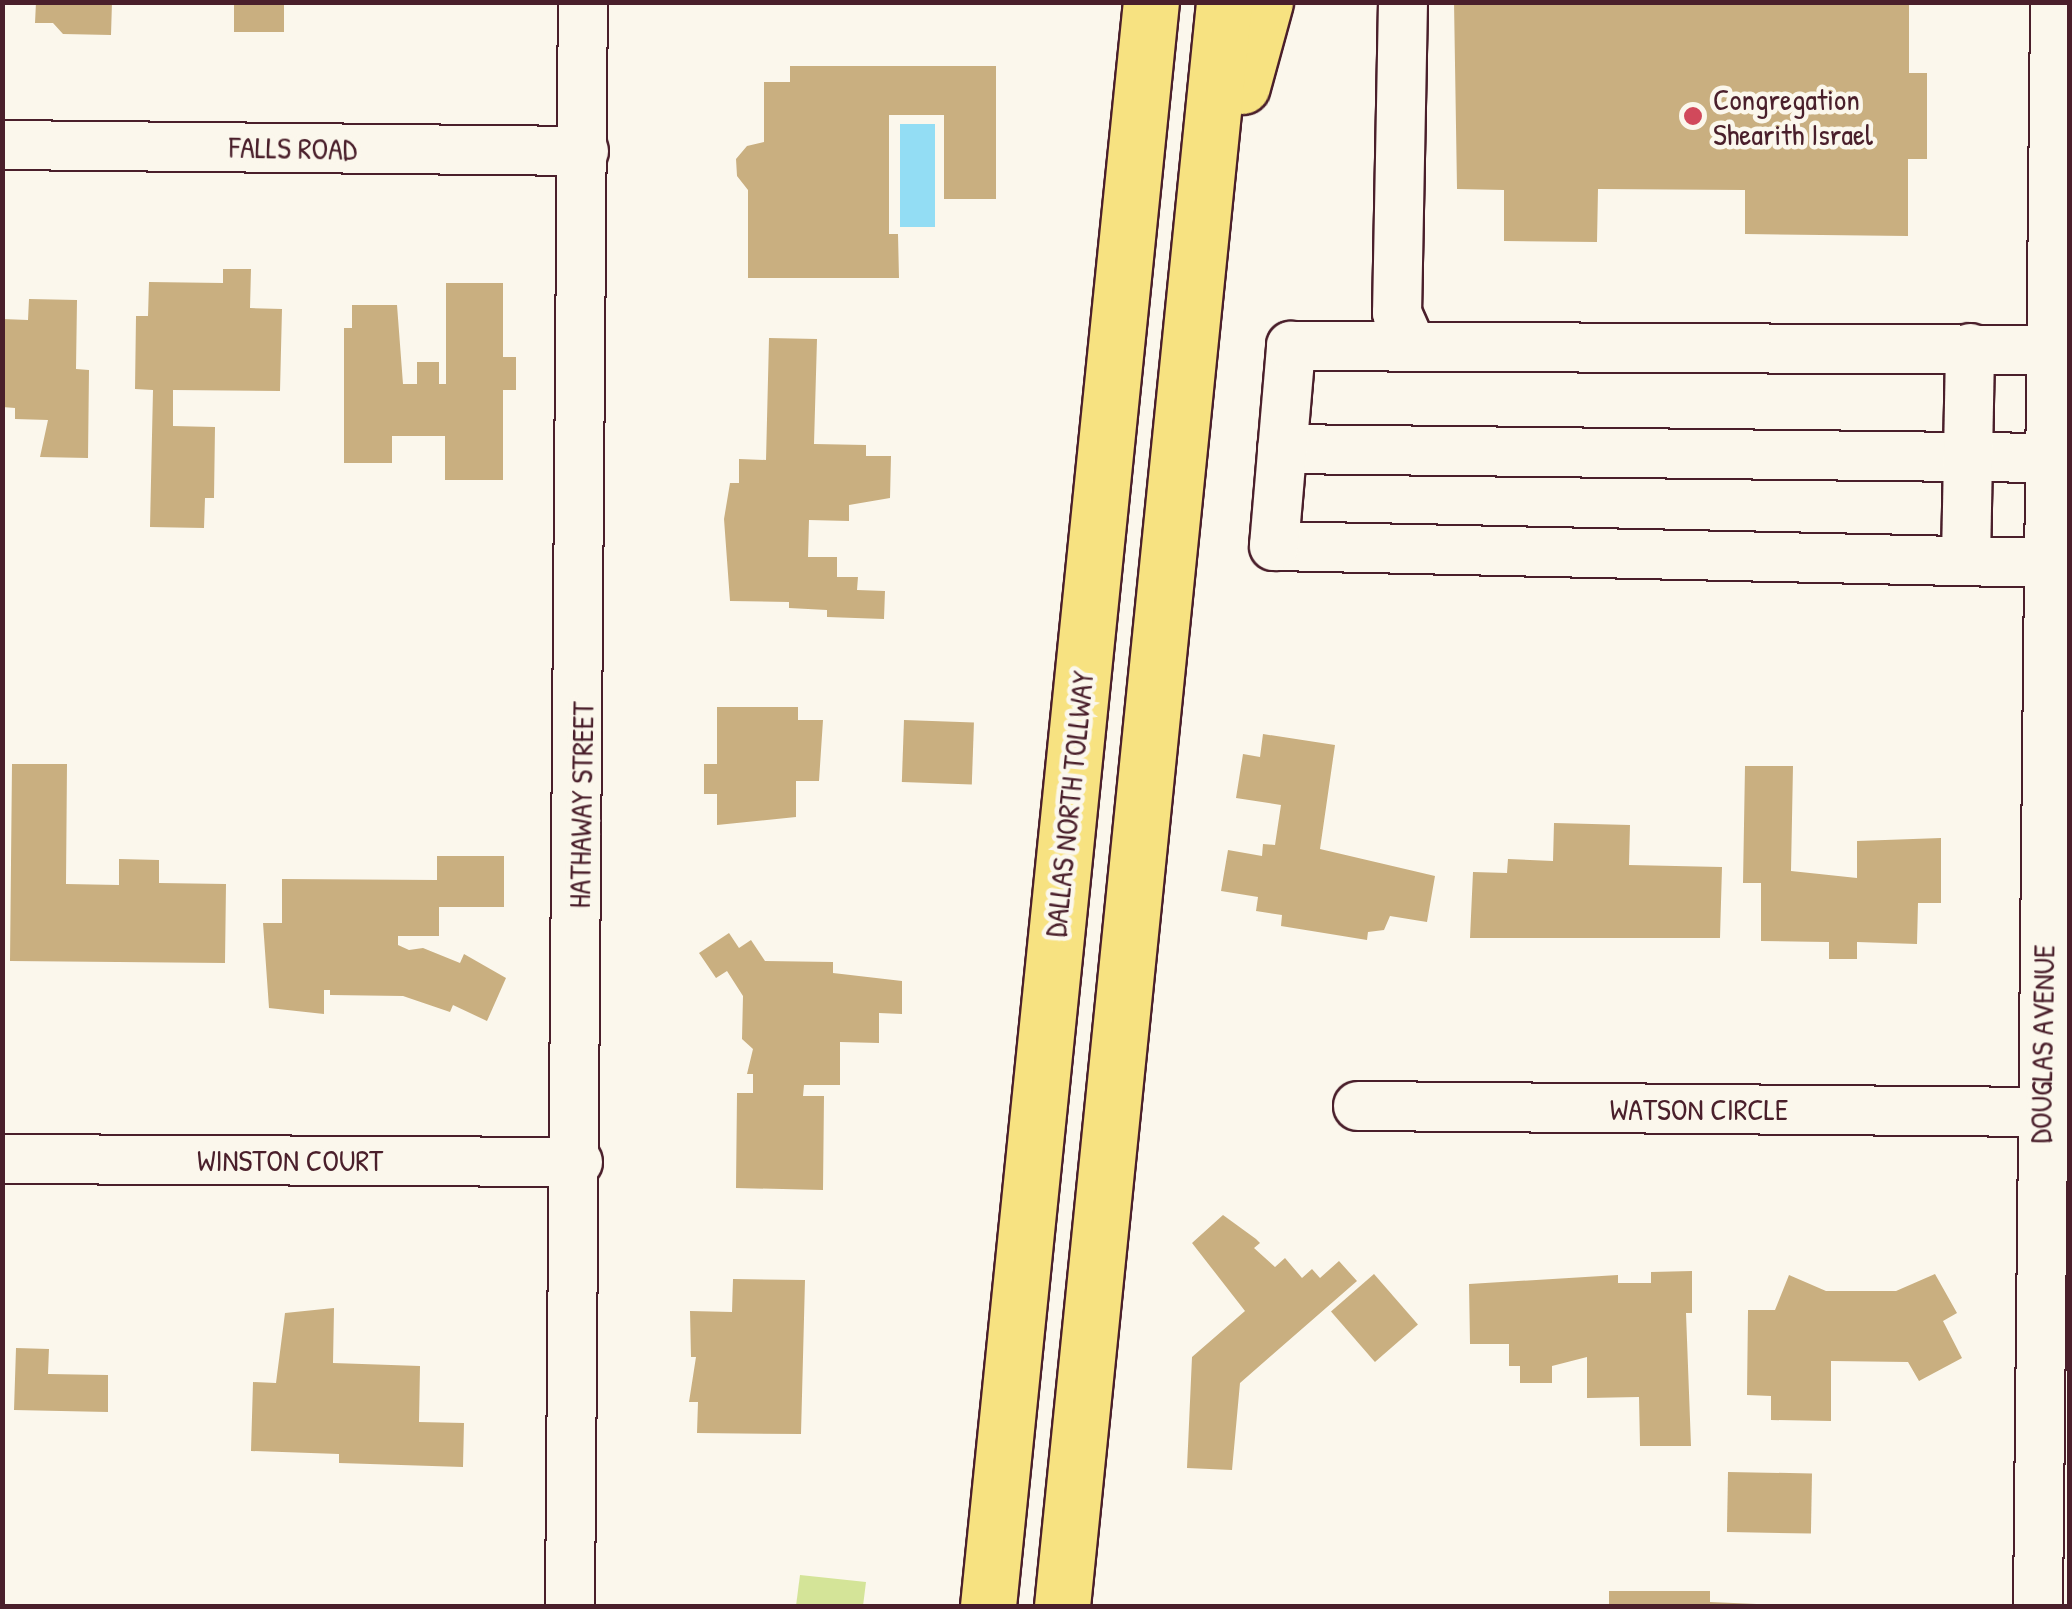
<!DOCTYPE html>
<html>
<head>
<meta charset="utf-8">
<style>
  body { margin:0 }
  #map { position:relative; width:2072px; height:1609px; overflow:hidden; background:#fbf7ec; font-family:"Patrick Hand",sans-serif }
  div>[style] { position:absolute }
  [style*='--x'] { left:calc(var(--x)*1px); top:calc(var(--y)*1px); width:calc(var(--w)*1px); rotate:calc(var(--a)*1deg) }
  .green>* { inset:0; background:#d4e498 }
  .water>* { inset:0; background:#93ddf4; transform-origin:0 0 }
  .building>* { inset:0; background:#c9af80; transform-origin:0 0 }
  .roads { filter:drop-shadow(2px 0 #4a1f2b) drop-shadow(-2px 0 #4a1f2b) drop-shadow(0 2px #4a1f2b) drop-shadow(0 -2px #4a1f2b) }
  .minor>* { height:48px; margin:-24px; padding:0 24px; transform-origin:24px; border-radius:24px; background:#fbf7ec }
  .highway>* { height:55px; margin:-27.5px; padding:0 27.5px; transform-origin:27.5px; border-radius:27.5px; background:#f7e281 }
  .dots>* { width:28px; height:28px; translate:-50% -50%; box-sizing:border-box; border:5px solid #fbf7ec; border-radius:50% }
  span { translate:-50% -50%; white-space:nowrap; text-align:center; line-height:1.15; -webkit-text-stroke:9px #fbf7ec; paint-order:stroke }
  .poi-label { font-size:30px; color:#4a1f2b }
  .left { translate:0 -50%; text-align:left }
  .street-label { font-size:30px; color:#4a1f2b }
  .frame { position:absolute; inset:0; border:5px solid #4a1f2b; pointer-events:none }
</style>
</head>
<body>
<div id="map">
  <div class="green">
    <div style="clip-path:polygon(800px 1575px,866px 1582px,863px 1606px,796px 1606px)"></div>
  </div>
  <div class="water">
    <div style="left:900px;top:124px;width:35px;height:103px"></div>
  </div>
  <div class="building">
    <div style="clip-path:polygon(36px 2px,112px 2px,111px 35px,63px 34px,53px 23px,35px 23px)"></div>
    <div style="left:234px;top:2px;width:50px;height:30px"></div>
    <div style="clip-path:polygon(1454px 2px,1909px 2px,1909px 73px,1927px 73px,1927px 159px,1908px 159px,1908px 236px,1745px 234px,1745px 190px,1598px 189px,1597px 242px,1504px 241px,1504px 190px,1457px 189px)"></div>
    <div style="clip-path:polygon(790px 66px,996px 66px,996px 199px,944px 199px,944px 115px,889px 115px,889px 234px,898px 234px,899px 278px,748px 278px,748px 190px,737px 176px,736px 159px,747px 146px,764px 142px,764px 82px,790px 82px)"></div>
    <div style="clip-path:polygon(223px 269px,251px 269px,250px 308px,282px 309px,280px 391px,173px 390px,173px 426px,215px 427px,214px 498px,205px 498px,204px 528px,150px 527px,153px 390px,135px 389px,136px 316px,148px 316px,149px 282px,223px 283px)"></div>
    <div style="clip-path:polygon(446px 283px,503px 283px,503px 357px,516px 357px,516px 390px,503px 390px,503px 480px,445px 480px,445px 436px,392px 436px,392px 463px,344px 463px,344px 328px,352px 328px,352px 305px,397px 305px,403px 384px,417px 384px,417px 362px,439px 362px,439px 384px,446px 384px)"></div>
    <div style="clip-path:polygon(29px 299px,77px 300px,76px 369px,89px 370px,88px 458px,40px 457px,48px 420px,15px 419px,15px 408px,2px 407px,2px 319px,28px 320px)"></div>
    <div style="clip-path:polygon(769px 338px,817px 339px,814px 444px,866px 445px,866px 456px,891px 456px,890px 498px,849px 505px,849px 521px,809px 520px,808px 557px,837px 557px,837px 577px,858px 577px,857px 590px,885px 591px,884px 619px,827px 617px,827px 610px,789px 608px,789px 602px,730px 601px,724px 519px,730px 483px,739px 483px,739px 459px,766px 460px)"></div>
    <div style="clip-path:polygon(717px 707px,798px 707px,798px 720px,823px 720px,819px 781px,796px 781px,796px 817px,717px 825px,717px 794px,704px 794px,704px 764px,717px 764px)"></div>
    <div style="left:904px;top:720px;width:70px;height:62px;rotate:2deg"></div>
    <div style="clip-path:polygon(1263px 734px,1335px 745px,1320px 849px,1435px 876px,1427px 922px,1390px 916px,1384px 930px,1368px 932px,1367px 940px,1281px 926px,1282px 915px,1256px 911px,1258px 897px,1221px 891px,1228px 850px,1262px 856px,1263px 844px,1275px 845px,1281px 805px,1236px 798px,1243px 754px,1260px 757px)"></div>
    <div style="clip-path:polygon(12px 764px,67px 764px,66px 884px,119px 885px,119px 859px,159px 860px,159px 883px,226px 884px,225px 963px,10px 961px)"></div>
    <div style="clip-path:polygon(1745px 766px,1793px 766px,1791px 871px,1857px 878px,1857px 841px,1941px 838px,1941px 903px,1918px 903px,1917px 944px,1857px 942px,1857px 959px,1829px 959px,1829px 942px,1761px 941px,1761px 883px,1743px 883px)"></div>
    <div style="clip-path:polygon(1554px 823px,1630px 825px,1629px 865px,1722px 867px,1720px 938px,1470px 938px,1473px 872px,1507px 873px,1508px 859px,1553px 861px)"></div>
    <div style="clip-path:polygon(437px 856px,504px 856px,504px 907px,439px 907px,439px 936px,398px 936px,398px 945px,409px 950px,423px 948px,460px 963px,464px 954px,506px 978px,487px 1021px,453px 1005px,450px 1012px,403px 996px,330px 995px,330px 990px,324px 990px,324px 1014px,269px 1008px,263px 923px,282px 923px,282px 879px,437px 880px)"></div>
    <div style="clip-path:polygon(729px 933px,739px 948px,751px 940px,765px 961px,833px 962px,833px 973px,902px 981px,902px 1014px,879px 1013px,879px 1043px,840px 1042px,840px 1085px,804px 1085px,803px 1096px,824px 1096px,823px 1190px,736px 1188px,737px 1093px,753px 1093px,753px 1074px,747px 1074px,753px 1049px,742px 1039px,743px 996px,727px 971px,716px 978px,699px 953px)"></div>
    <div style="clip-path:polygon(1223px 1215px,1256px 1239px,1260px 1243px,1254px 1248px,1275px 1267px,1285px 1258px,1302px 1278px,1312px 1269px,1320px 1278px,1339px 1261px,1357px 1281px,1240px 1383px,1232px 1470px,1187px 1468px,1192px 1357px,1245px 1311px,1192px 1243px)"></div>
    <div style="clip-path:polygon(1692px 1271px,1692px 1313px,1686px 1313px,1691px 1446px,1640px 1446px,1639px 1397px,1587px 1398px,1587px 1357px,1552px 1366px,1552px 1383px,1520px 1383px,1520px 1366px,1509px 1366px,1509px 1344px,1470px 1344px,1469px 1284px,1618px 1275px,1618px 1283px,1651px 1283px,1651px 1272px)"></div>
    <div style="left:1374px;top:1274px;width:67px;height:57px;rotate:49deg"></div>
    <div style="clip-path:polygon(1935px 1274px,1957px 1313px,1943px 1321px,1962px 1358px,1919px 1381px,1908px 1362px,1831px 1361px,1831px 1421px,1771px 1420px,1771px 1396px,1747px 1395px,1748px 1310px,1775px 1310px,1789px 1275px,1826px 1291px,1896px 1291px)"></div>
    <div style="clip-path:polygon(733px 1279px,805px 1280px,801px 1434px,697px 1433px,698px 1402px,689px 1402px,696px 1357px,691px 1357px,690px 1311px,732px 1312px)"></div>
    <div style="clip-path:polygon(334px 1308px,333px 1363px,420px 1366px,419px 1422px,464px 1423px,463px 1467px,339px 1463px,339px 1454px,251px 1451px,253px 1382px,276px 1383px,285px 1313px)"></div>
    <div style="clip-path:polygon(16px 1348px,49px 1349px,48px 1374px,108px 1375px,108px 1412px,14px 1410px)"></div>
    <div style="left:1728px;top:1472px;width:84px;height:60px;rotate:1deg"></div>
    <div style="clip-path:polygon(1609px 1591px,1710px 1591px,1710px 1602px,1800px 1606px,1609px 1606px)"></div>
  </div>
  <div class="roads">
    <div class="minor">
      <div style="--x:1403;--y:2;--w:311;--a:91.1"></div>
      <div style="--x:1397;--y:313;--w:37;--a:66"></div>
      <div style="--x:2;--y:145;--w:582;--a:0.59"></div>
      <div style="--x:1282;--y:449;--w:765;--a:0.67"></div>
      <div style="--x:1966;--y:560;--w:212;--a:-88.9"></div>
      <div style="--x:2049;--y:563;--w:775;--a:-178.74"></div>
      <div style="--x:1274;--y:546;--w:201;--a:-85.1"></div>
      <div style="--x:1291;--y:346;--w:759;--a:0.3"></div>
      <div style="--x:1358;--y:1106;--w:682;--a:0.5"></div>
      <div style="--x:2;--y:1159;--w:576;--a:0.3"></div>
      <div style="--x:570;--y:1606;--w:1604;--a:-89.54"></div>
      <div style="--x:2038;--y:1606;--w:1604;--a:-89.39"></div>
    </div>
    <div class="highway">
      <div style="--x:1242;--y:86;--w:87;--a:-74.7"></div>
      <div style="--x:988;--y:1606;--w:1612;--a:-84.2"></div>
      <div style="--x:1062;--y:1606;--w:1612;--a:-84.23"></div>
    </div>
  </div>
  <div class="dots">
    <div style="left:1693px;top:116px;background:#d1495b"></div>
  </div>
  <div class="poi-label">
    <span class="left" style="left:1713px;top:116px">Congregation<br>Shearith Israel</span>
  </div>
  <div class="street-label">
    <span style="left:293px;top:148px;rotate:1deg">FALLS ROAD</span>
    <span style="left:1069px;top:804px;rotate:-84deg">DALLAS NORTH TOLLWAY</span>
    <span style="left:581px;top:805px;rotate:-89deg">HATHAWAY STREET</span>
    <span style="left:2042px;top:1044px;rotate:-89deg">DOUGLAS AVENUE</span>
    <span style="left:1699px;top:1109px">WATSON CIRCLE</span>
    <span style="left:290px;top:1160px">WINSTON COURT</span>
  </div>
  <div class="frame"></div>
</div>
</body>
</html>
